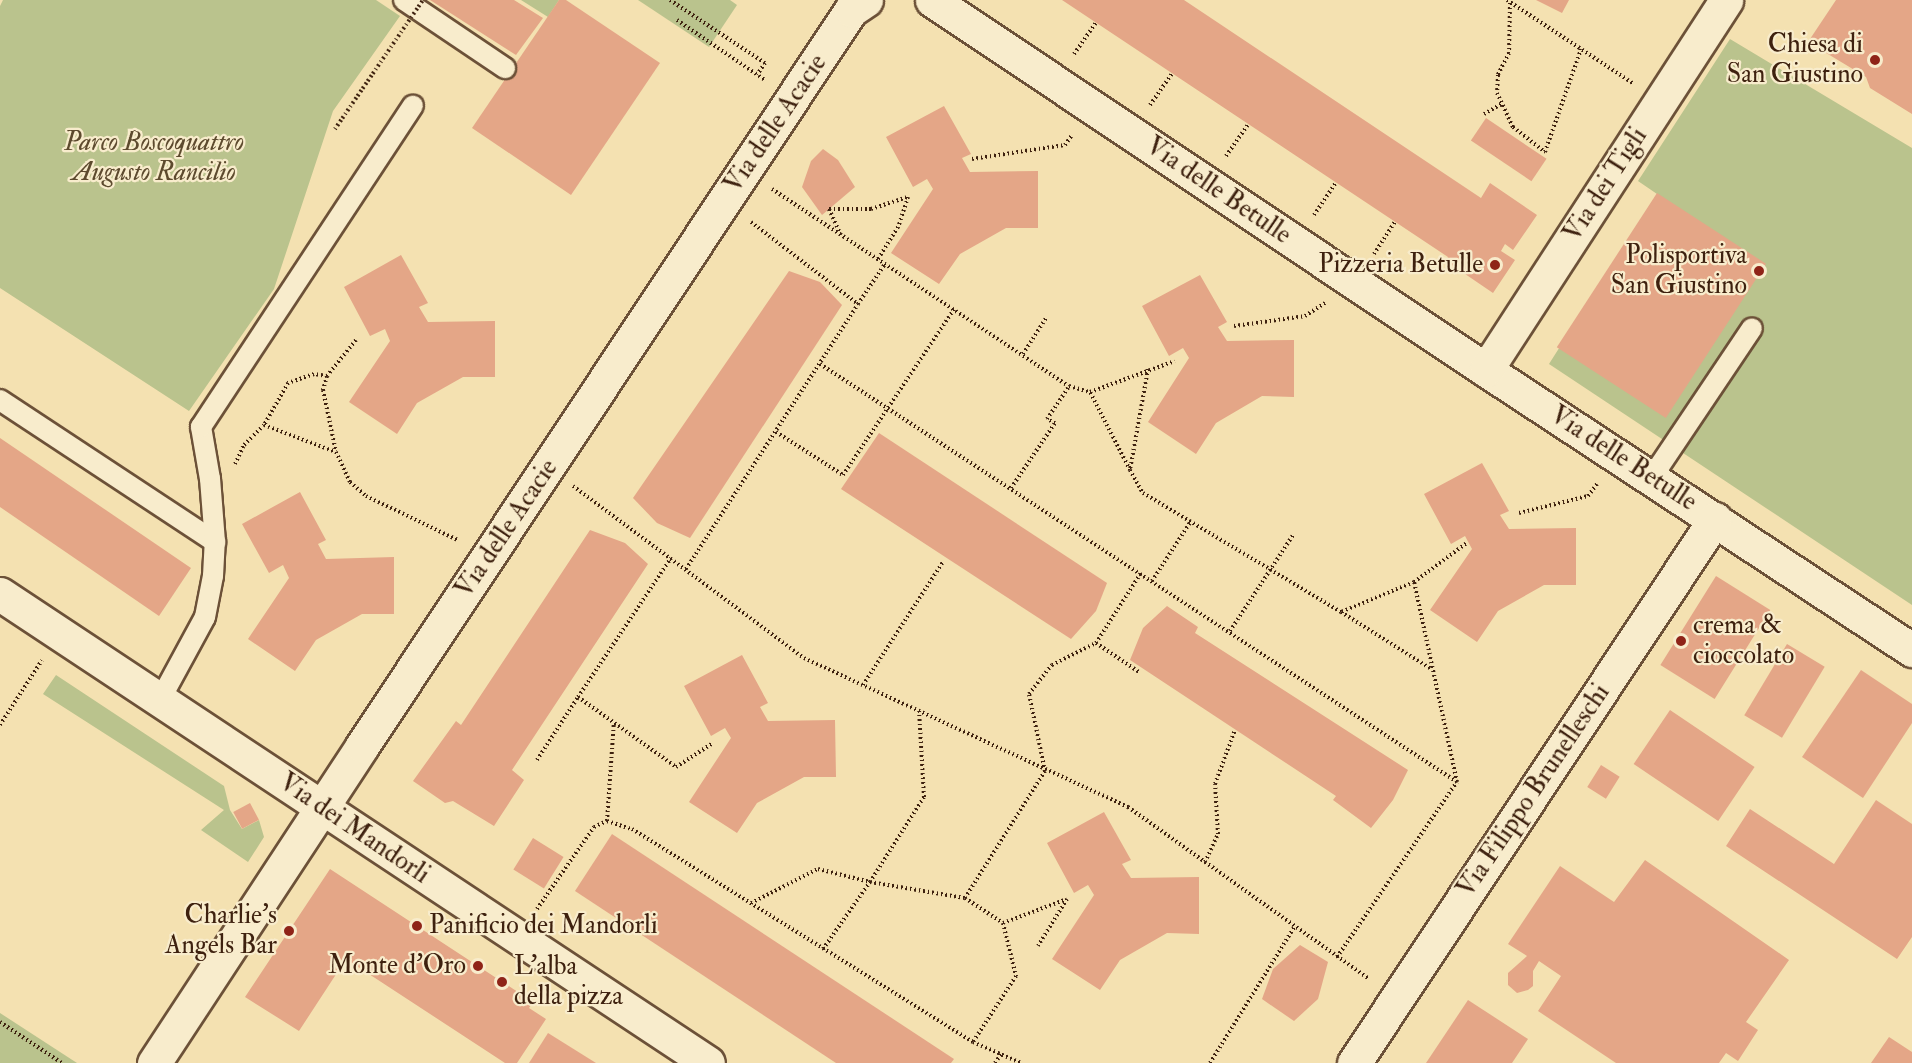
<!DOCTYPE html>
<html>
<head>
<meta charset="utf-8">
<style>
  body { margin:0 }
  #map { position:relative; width:1912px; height:1063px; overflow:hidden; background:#f4e1b1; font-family:"IM FELL Double Pica",serif }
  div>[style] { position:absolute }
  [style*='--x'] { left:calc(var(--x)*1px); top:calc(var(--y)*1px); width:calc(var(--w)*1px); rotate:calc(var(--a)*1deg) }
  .green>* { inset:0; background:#bac38d }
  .building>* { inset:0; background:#e4a687; transform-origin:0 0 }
  .path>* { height:4px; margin-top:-2px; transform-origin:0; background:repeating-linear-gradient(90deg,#3e210f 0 1.5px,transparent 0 4.5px) }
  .roads { filter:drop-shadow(2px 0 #6c5138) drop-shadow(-2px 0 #6c5138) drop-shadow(0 2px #6c5138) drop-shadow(0 -2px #6c5138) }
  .service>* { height:20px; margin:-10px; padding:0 10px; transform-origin:10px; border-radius:10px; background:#f8eccc }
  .minor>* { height:33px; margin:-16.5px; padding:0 16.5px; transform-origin:16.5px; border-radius:16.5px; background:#f8eccc }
  .path-bridge>* { height:4px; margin-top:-2px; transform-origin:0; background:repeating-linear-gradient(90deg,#3e210f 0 1.5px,transparent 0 4.5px) }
  .dots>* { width:16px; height:16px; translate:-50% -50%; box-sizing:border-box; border:3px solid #f8eccc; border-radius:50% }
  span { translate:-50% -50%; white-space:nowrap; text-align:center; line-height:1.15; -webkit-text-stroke:4.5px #f8eccc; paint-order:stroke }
  .poi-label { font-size:26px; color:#3e210f }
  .right { translate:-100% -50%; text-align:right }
  .left { translate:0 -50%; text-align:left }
  .street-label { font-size:26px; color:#3e210f }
  .park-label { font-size:26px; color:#5d4a2e; font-style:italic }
</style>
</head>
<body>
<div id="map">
  <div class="green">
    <div style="clip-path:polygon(3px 0,376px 0,400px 16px,333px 111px,274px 289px,189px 411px,0 288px,0 6px)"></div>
    <div style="clip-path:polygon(521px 0,559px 0,548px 17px)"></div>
    <div style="clip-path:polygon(638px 0,730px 0,737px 5px,709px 47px)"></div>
    <div style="clip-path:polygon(1730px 39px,1912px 148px,1912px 605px,1549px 364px,1657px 194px,1638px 181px)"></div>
    <div style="clip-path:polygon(56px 675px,224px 786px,230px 810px,242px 829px,259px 820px,264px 837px,248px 862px,201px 830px,224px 810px,43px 694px)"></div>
    <div style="clip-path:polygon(0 1013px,77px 1063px,0 1063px)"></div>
  </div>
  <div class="building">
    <div style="clip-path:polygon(430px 0,514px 0,543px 18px,516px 55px)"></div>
    <div style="clip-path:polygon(559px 0,566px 0,660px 63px,571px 195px,472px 128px)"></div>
    <div style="clip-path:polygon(1062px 0,1184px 0,1481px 198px,1490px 183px,1537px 215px,1513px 250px,1505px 244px,1501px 251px,1515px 260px,1493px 293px,1446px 261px,1448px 257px)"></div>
    <div style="clip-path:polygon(1536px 0,1569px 0,1562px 13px)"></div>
    <div style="clip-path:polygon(1836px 0,1912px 0,1912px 114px,1870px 88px,1866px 77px,1808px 42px)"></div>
    <div style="clip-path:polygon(944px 106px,971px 154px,962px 158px,970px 172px,1038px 171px,1038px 228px,1006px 228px,960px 254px,939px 284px,891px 253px,933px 189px,927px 179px,913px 187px,886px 137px)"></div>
    <div style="left:1486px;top:118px;width:73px;height:27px;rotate:34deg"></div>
    <div style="clip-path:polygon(823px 149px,838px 160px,855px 187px,822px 215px,802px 187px,811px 161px)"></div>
    <div style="left:1657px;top:193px;width:130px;height:184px;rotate:33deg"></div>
    <div style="clip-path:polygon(401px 255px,428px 303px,419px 307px,428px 322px,495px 321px,495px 377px,463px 377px,417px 403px,397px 434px,349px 402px,390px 341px,385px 329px,370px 336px,344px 287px)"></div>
    <div style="clip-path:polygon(789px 271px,820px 282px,842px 305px,690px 538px,657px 523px,633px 498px)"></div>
    <div style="clip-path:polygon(1200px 275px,1227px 322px,1218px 327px,1227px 341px,1294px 340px,1294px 397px,1262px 396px,1216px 423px,1196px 454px,1148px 422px,1189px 358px,1183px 348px,1169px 356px,1142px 306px)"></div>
    <div style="clip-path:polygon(879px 433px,1107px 583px,1096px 611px,1071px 639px,841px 489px)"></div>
    <div style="clip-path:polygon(0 438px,191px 568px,159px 616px,0 507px)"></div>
    <div style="clip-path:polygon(1482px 463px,1509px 511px,1500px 515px,1509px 529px,1576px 528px,1576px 585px,1544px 585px,1498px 611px,1477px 642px,1430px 610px,1472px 549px,1465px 536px,1451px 544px,1424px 494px)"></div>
    <div style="clip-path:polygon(300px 492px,326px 540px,318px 544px,326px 559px,394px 557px,394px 614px,362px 614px,316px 640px,295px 671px,248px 639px,289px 578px,283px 565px,269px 573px,242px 524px)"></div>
    <div style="clip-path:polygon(590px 530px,625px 543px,648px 564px,512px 770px,524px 780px,494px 826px,453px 801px,445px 803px,413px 781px,456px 721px,461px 725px)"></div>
    <div style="left:1716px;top:576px;width:64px;height:105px;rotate:32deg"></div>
    <div style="clip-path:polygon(1167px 606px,1198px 627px,1195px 633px,1408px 770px,1393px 800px,1371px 828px,1333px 800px,1336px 796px,1130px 660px,1143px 628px)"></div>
    <div style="left:1787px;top:644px;width:44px;height:83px;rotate:31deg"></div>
    <div style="clip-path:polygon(742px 655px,768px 703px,760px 707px,768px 721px,835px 720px,836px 777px,804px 777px,757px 803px,737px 833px,689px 802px,731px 738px,725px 728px,711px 736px,684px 686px)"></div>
    <div style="clip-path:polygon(1861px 670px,1912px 704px,1912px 723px,1863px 798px,1802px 757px)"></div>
    <div style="left:1670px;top:710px;width:102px;height:65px;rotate:34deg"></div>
    <div style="left:1601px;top:765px;width:22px;height:26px;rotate:32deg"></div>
    <div style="clip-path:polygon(1876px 800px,1912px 824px,1912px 937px,1897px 959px,1726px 846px,1750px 809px,1834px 864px)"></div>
    <div style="left:250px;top:803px;width:19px;height:19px;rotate:62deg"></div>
    <div style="clip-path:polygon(1104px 812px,1131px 860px,1122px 864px,1131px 878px,1199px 877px,1199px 934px,1167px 933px,1120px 960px,1100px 990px,1052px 959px,1094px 895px,1088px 885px,1074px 893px,1047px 843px)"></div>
    <div style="clip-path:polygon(612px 834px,954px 1059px,951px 1063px,836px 1063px,575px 891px)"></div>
    <div style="left:533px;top:838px;width:36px;height:37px;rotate:32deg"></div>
    <div style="clip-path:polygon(1645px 860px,1789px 960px,1746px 1022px,1758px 1030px,1738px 1061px,1726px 1053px,1719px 1063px,1616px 1063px,1538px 1011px,1561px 976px,1539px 961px,1533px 971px,1533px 986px,1528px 990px,1517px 993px,1508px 985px,1508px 973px,1527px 956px,1508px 944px,1560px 866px,1614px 902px)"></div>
    <div style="clip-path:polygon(330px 869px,533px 1002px,529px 1008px,546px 1019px,517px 1063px,505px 1063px,346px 959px,299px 1031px,245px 997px)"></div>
    <div style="clip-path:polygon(1300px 945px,1328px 962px,1318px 999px,1294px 1021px,1262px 999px,1273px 969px)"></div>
    <div style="clip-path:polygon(1468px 1000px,1528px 1039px,1512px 1063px,1426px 1063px)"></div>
    <div style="clip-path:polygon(548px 1033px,596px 1063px,529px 1063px)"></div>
    <div style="clip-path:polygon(1889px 1037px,1912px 1052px,1912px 1063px,1871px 1063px)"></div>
  </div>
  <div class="path">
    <div style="--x:670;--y:0;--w:114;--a:33.6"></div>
    <div style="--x:765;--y:63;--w:14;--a:124"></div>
    <div style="--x:1507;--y:0;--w:152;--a:33.5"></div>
    <div style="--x:1510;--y:3;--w:50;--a:91.1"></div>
    <div style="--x:1509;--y:53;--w:25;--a:117"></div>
    <div style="--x:1498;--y:75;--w:18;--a:93"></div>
    <div style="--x:1497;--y:93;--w:38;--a:65"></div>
    <div style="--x:1513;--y:127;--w:41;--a:38"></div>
    <div style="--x:1545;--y:152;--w:109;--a:-70.7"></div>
    <div style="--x:677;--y:20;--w:107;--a:34.3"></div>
    <div style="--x:1074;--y:54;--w:38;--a:-55"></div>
    <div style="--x:1150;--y:105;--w:39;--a:-55"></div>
    <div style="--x:1484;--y:114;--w:20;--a:-30"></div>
    <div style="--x:1226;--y:156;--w:39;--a:-55"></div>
    <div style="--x:972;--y:159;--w:94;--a:-8.6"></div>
    <div style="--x:1065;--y:145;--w:12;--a:-55"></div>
    <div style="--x:772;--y:189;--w:356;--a:33.6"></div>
    <div style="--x:1069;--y:386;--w:22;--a:16"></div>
    <div style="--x:1314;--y:215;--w:40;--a:-56"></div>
    <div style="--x:751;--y:222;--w:135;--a:37.5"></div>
    <div style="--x:858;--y:304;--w:48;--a:-56"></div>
    <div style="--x:841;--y:235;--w:29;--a:-115"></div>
    <div style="--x:829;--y:209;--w:42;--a:0"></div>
    <div style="--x:871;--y:209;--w:39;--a:-18"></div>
    <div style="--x:908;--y:197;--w:32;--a:108"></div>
    <div style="--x:898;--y:227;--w:38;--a:122"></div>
    <div style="--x:1374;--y:254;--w:38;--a:-57"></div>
    <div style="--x:1234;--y:326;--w:72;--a:-8"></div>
    <div style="--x:1305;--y:316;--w:24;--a:-33"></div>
    <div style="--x:356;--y:340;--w:46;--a:128.9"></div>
    <div style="--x:327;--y:376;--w:15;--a:106"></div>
    <div style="--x:323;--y:390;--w:63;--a:78.2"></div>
    <div style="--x:336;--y:452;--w:33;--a:65"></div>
    <div style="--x:350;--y:482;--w:21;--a:41"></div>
    <div style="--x:366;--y:496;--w:102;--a:25.6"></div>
    <div style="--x:1023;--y:354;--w:43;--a:-57.4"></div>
    <div style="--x:820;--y:364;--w:762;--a:33.27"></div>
    <div style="--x:1148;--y:369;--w:103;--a:100.1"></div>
    <div style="--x:1130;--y:470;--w:26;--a:61"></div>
    <div style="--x:1143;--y:493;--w:231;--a:31"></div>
    <div style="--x:327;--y:376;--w:13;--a:-171"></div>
    <div style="--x:314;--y:374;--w:28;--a:161"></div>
    <div style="--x:288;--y:383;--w:48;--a:119.7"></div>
    <div style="--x:264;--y:425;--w:77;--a:20.6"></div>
    <div style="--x:776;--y:432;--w:80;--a:32.7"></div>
    <div style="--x:843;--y:475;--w:200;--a:-56.2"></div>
    <div style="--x:235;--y:464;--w:21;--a:-65"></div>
    <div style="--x:244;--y:445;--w:28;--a:-45"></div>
    <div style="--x:1130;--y:470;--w:88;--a:-117.1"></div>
    <div style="--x:1090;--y:392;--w:90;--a:-20"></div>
    <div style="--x:573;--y:486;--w:288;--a:36.7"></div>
    <div style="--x:804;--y:658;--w:357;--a:24.7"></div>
    <div style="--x:1128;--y:807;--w:296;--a:35.5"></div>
    <div style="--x:1011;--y:488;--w:78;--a:-55.9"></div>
    <div style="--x:1055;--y:423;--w:9;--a:-153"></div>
    <div style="--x:1047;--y:419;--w:40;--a:-56"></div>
    <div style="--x:1519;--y:513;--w:71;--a:-13.8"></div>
    <div style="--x:1588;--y:496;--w:15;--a:-53"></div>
    <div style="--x:686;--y:569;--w:316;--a:-57"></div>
    <div style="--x:1152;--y:581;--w:72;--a:-57"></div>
    <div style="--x:1414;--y:582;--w:79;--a:157.7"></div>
    <div style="--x:1341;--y:612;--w:107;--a:32.3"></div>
    <div style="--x:1230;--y:631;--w:115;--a:-56.7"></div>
    <div style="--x:1096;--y:643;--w:52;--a:34"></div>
    <div style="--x:863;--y:685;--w:147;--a:-57"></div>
    <div style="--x:578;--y:697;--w:167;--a:-56.2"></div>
    <div style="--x:0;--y:725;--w:77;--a:-57.1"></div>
    <div style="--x:537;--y:760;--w:75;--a:-56.9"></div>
    <div style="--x:578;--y:697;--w:120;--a:35.5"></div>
    <div style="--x:676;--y:767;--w:44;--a:-33"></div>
    <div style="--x:607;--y:821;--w:99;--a:-86"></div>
    <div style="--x:1205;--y:862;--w:31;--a:-65"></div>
    <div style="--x:1218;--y:834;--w:50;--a:-93.4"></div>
    <div style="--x:1215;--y:784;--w:58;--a:-69.7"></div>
    <div style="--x:965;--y:898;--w:45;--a:33.3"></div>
    <div style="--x:1003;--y:923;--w:68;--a:-20.6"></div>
    <div style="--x:1067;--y:899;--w:55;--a:121.7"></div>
    <div style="--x:751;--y:903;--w:75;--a:-26.9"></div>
    <div style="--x:818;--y:869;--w:54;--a:14"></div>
    <div style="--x:870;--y:882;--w:101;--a:-57.6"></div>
    <div style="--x:924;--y:797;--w:86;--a:-93.3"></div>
    <div style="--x:537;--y:909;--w:100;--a:-55.2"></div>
    <div style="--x:594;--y:827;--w:14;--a:-25"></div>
    <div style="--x:607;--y:821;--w:26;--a:18"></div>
    <div style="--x:632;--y:829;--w:402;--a:32"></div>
    <div style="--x:1003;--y:923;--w:55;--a:76.2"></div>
    <div style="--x:1016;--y:976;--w:79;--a:123.1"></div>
    <div style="--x:973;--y:1042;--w:52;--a:23.6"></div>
    <div style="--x:823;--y:949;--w:82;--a:-55"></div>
    <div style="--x:870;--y:882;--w:96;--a:9.6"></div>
    <div style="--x:965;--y:898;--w:150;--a:-57.8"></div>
    <div style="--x:1045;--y:771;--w:79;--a:-101.7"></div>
    <div style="--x:1029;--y:694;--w:37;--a:-52"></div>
    <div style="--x:1052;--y:665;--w:49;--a:-26.6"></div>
    <div style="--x:1096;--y:643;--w:83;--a:-57.3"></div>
    <div style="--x:1337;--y:957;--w:212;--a:-55.6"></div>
    <div style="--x:1457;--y:782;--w:205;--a:-102.1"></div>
    <div style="--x:1414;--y:582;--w:67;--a:-36.5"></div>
    <div style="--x:0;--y:1022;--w:74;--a:33.5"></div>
    <div style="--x:995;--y:1063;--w:12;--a:-55"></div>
    <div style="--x:1210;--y:1063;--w:161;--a:-58.2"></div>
  </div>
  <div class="roads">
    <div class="service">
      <div style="--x:404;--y:0;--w:122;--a:34"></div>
      <div style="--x:0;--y:400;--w:258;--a:33.4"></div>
      <div style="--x:1652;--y:477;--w:179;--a:-56.1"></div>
      <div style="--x:160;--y:700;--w:94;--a:-61.5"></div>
      <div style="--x:205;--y:617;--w:42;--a:-79"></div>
      <div style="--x:213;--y:576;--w:34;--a:-87"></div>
      <div style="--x:215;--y:542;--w:63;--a:-94.5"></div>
      <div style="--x:210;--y:479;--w:53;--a:-99.8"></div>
      <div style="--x:201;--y:427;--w:385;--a:-56.6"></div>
    </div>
    <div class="minor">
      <div style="--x:932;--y:0;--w:666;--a:33.74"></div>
      <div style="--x:1486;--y:370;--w:510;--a:33.32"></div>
      <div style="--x:1486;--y:370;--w:441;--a:-57"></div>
      <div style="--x:0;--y:594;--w:849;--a:33.52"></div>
      <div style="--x:154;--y:1063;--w:379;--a:-56.7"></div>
      <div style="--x:362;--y:746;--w:884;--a:-56.4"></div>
      <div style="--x:851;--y:10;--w:18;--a:-34"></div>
      <div style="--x:1354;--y:1063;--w:653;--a:-56.43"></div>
    </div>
  </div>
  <div class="path-bridge">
    <div style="--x:335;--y:129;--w:156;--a:-55.7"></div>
  </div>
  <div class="dots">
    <div style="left:1875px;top:60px;background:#8f2418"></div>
    <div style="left:1495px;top:265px;background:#8f2418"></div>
    <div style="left:1759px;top:271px;background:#8f2418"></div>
    <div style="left:1681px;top:641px;background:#8f2418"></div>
    <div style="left:417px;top:926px;background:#8f2418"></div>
    <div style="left:289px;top:931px;background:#8f2418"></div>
    <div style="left:478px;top:966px;background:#8f2418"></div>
    <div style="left:502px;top:982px;background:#8f2418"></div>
  </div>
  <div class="poi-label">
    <span class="right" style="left:1863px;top:60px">Chiesa di<br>San Giustino</span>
    <span class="right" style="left:1747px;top:271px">Polisportiva<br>San Giustino</span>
    <span class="right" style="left:1483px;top:265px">Pizzeria Betulle</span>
    <span class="left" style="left:1693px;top:641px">crema &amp;<br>cioccolato</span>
    <span class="right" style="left:277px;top:931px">Charlie's<br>Angels Bar</span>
    <span class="left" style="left:429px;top:926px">Panificio dei Mandorli</span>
    <span class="right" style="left:466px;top:966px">Monte d'Oro</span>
    <span class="left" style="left:514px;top:982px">L'alba<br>della pizza</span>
  </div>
  <div class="street-label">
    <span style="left:776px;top:124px;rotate:-56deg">Via delle Acacie</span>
    <span style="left:1606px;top:185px;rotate:-57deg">Via dei Tigli</span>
    <span style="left:1218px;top:191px;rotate:34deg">Via delle Betulle</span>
    <span style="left:1623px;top:459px;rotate:33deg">Via delle Betulle</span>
    <span style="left:507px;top:529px;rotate:-56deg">Via delle Acacie</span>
    <span style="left:1534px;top:791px;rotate:-56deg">Via Filippo Brunelleschi</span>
    <span style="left:354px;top:829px;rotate:34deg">Via dei Mandorli</span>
  </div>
  <div class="park-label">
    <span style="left:154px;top:158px">Parco Boscoquattro<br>Augusto Rancilio</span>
  </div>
</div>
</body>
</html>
